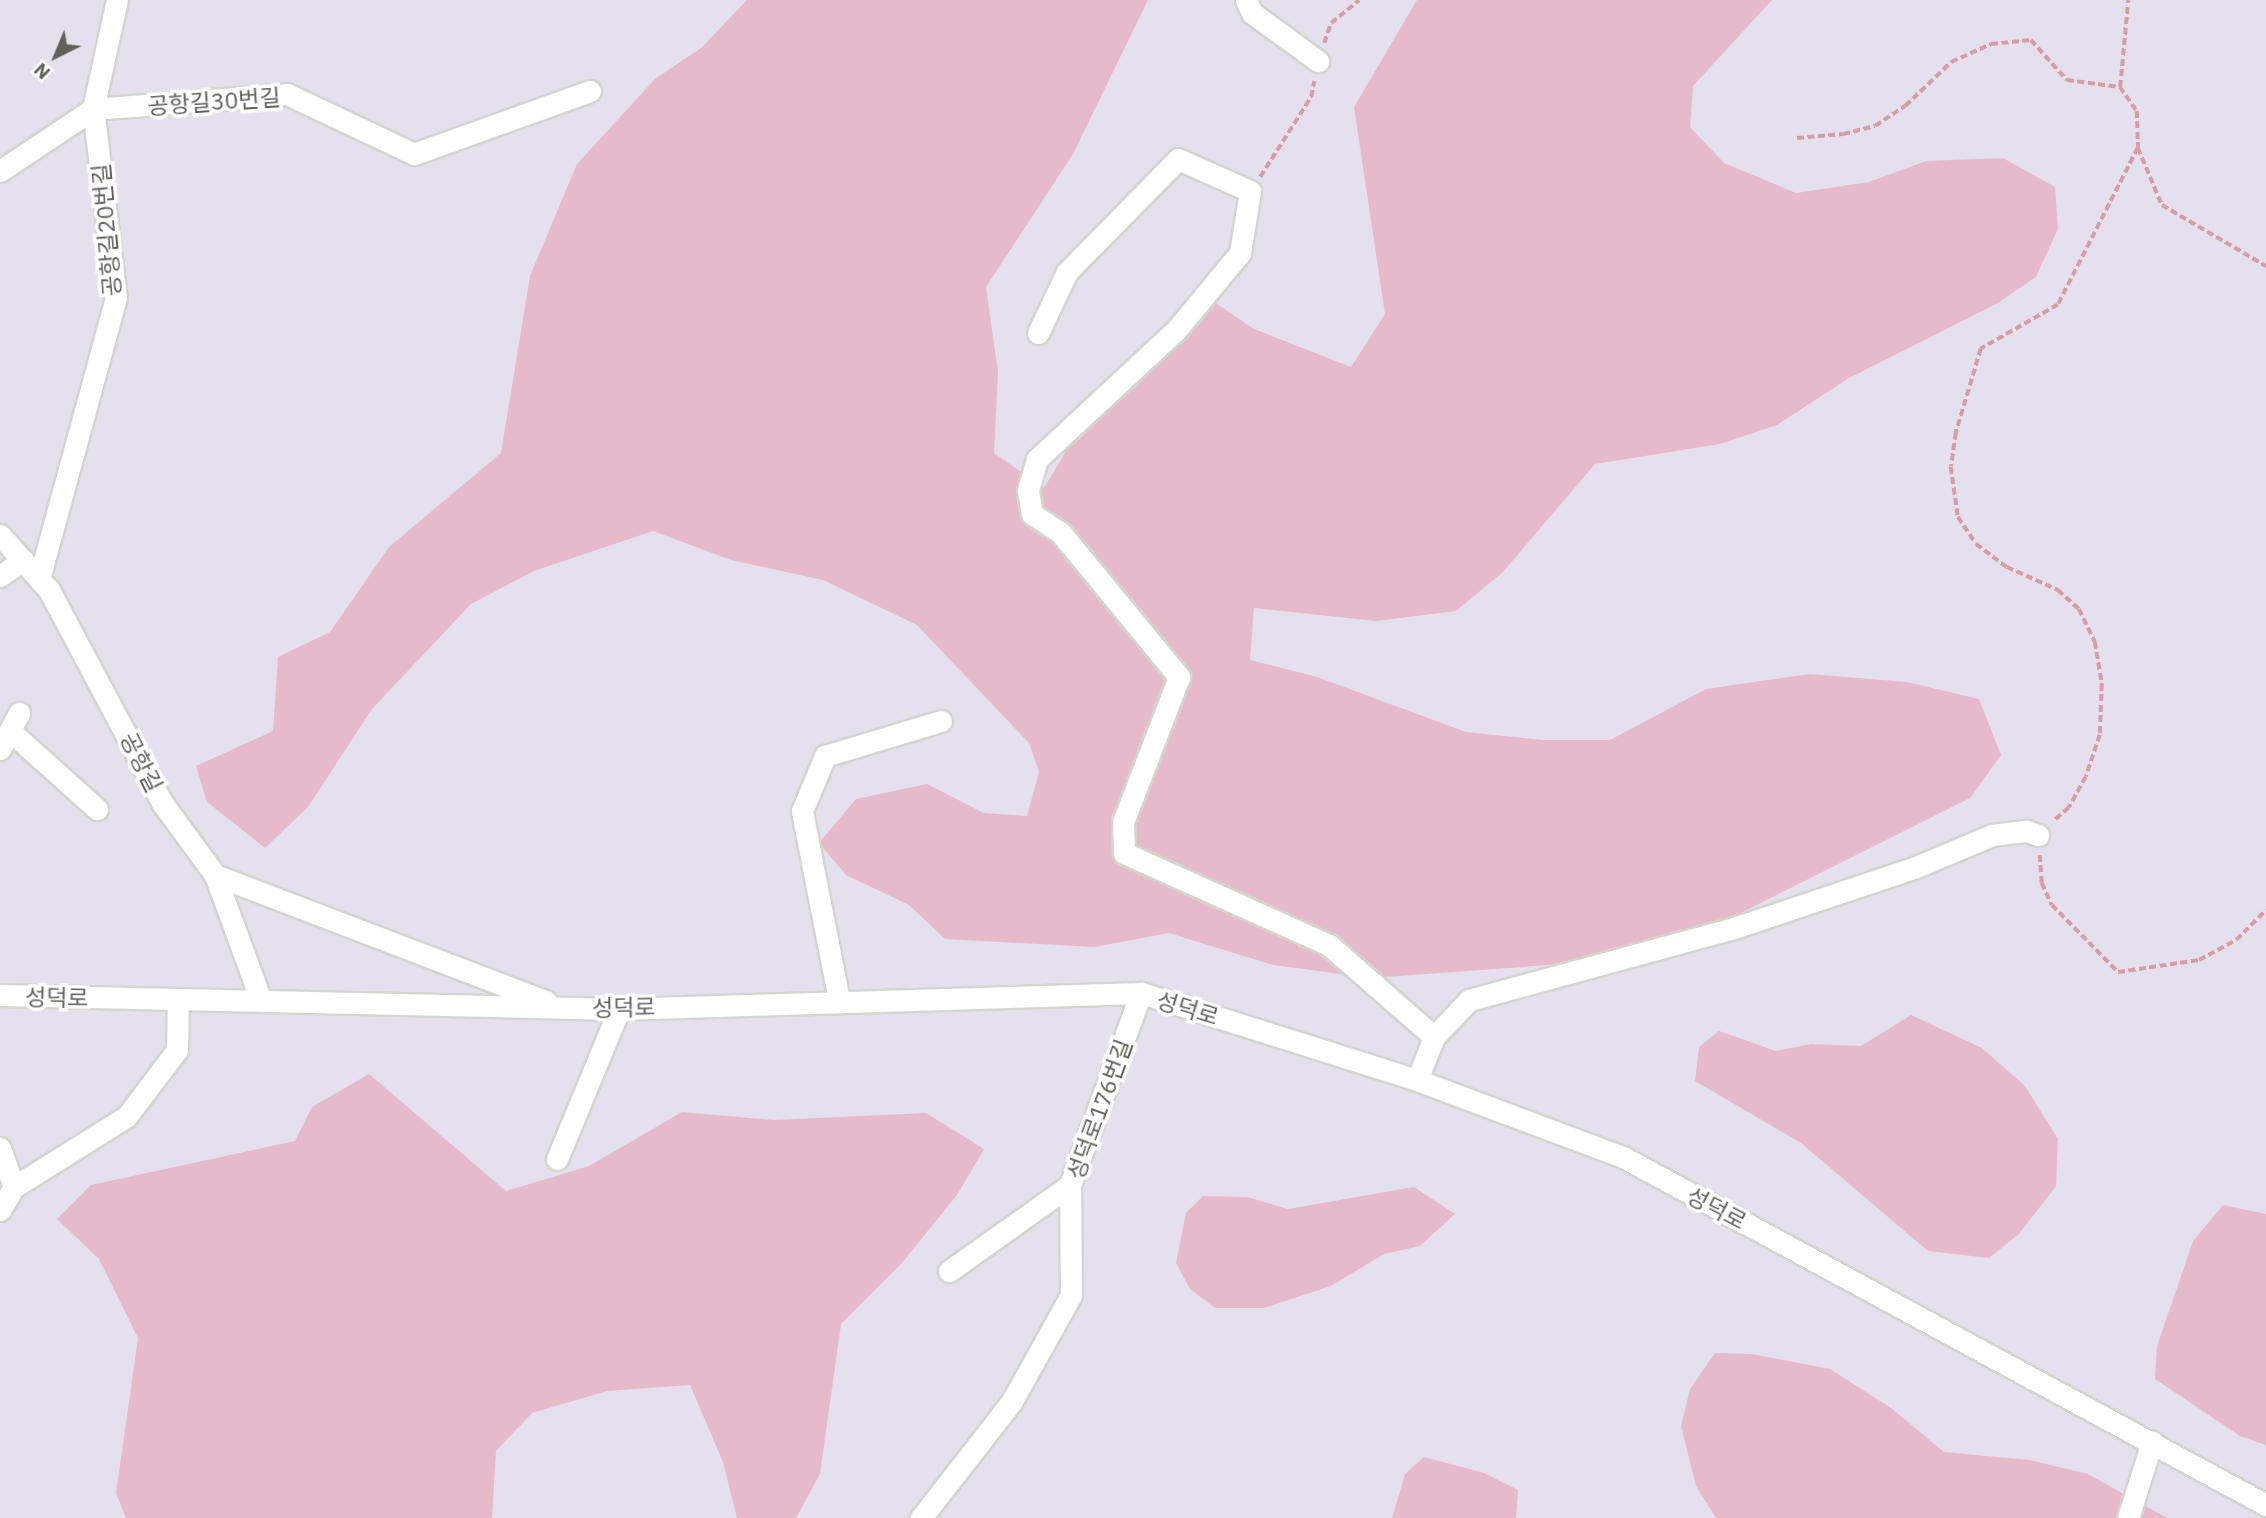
<!DOCTYPE html>
<html>
<head>
<meta charset="utf-8">
<style>
  body { margin:0 }
  #map { position:relative; width:2266px; height:1518px; overflow:hidden; background:#e5e0ed; font-family:"IBM Plex Sans","Noto Sans KR",sans-serif }
  div>[style] { position:absolute }
  [style*='--x'] { left:calc(var(--x)*1px); top:calc(var(--y)*1px); width:calc(var(--w)*1px); rotate:calc(var(--a)*1deg) }
  .green>* { inset:0; background:#e7bacb }
  .path>* { height:3.5px; margin-top:-1.75px; transform-origin:0; background:repeating-linear-gradient(90deg,#d99ca3 0 7px,transparent 0 10.5px) }
  .roads { filter:drop-shadow(2px 0 #d3d6ce) drop-shadow(-2px 0 #d3d6ce) drop-shadow(0 2px #d3d6ce) drop-shadow(0 -2px #d3d6ce) }
  .minor>* { height:21px; margin:-10.5px; padding:0 10.5px; transform-origin:10.5px; border-radius:10.5px; background:#fff }
  .tertiary>* { height:21px; margin:-10.5px; padding:0 10.5px; transform-origin:10.5px; border-radius:10.5px; background:#fff }
  span { translate:-50% -50%; white-space:nowrap; text-align:center; line-height:1.15; -webkit-text-stroke:7px #fff; paint-order:stroke }
  .street-label { font-size:23px; color:#606259 }
  .north { position:absolute; left:21px; top:21px; width:70px; height:70px; -webkit-text-stroke:5px #fff; paint-order:stroke; rotate:223deg; font-size:19px; font-weight:700; line-height:28px; text-align:center; color:#606259 }
  .north::after { content:''; display:block; margin:auto; width:24px; height:32px; background:#606259; clip-path:polygon(50% 0,100% 100%,50% 72%,0 100%) }
</style>
</head>
<body>
<div id="map">
  <div class="green">
    <div style="clip-path:polygon(747px 0,1148px 0,1073px 154px,986px 287px,998px 372px,994px 453px,1044px 488px,1077px 433px,1175px 348px,1214px 302px,1254px 329px,1351px 367px,1385px 314px,1354px 107px,1417px 0,1772px 0,1693px 86px,1690px 127px,1724px 163px,1796px 193px,1869px 182px,1926px 161px,2003px 158px,2055px 187px,2058px 229px,2036px 277px,1998px 303px,1849px 378px,1777px 425px,1720px 444px,1595px 464px,1503px 572px,1456px 611px,1376px 621px,1254px 608px,1250px 660px,1317px 677px,1466px 732px,1542px 740px,1610px 740px,1706px 689px,1810px 674px,1907px 682px,1979px 699px,2001px 755px,1970px 798px,1683px 942px,1562px 964px,1371px 978px,1273px 965px,1169px 933px,1094px 947px,945px 939px,909px 905px,846px 875px,819px 843px,856px 799px,927px 784px,984px 813px,1027px 816px,1039px 772px,1029px 743px,917px 625px,823px 580px,731px 560px,653px 531px,534px 571px,471px 604px,372px 709px,308px 807px,265px 848px,207px 802px,196px 766px,273px 731px,278px 657px,330px 632px,389px 547px,501px 453px,530px 276px,577px 164px,655px 79px,701px 48px)"></div>
    <div style="clip-path:polygon(1911px 1015px,1982px 1048px,2025px 1086px,2058px 1139px,2056px 1186px,2019px 1234px,1989px 1258px,1928px 1251px,1801px 1143px,1695px 1081px,1699px 1047px,1719px 1031px,1776px 1051px,1811px 1044px,1861px 1046px)"></div>
    <div style="clip-path:polygon(369px 1074px,506px 1191px,589px 1166px,682px 1112px,774px 1120px,926px 1113px,984px 1149px,957px 1195px,901px 1264px,841px 1324px,820px 1474px,796px 1518px,737px 1518px,723px 1462px,690px 1385px,607px 1391px,532px 1413px,496px 1451px,492px 1518px,126px 1518px,116px 1493px,138px 1338px,99px 1259px,57px 1219px,91px 1185px,295px 1141px,312px 1107px)"></div>
    <div style="clip-path:polygon(1414px 1187px,1455px 1214px,1420px 1246px,1384px 1254px,1331px 1286px,1264px 1308px,1215px 1308px,1190px 1289px,1176px 1263px,1186px 1213px,1203px 1196px,1247px 1197px,1288px 1209px)"></div>
    <div style="clip-path:polygon(2223px 1205px,2266px 1214px,2266px 1445px,2240px 1436px,2155px 1379px,2157px 1346px,2193px 1241px)"></div>
    <div style="clip-path:polygon(1715px 1353px,1752px 1354px,1830px 1369px,1891px 1408px,1944px 1452px,2030px 1460px,2088px 1474px,2167px 1518px,1716px 1518px,1696px 1486px,1681px 1426px,1690px 1389px)"></div>
    <div style="clip-path:polygon(1424px 1457px,1484px 1473px,1518px 1490px,1516px 1518px,1392px 1518px,1405px 1474px)"></div>
  </div>
  <div class="path">
    <div style="--x:1324;--y:43;--w:21;--a:-71"></div>
    <div style="--x:1331;--y:23;--w:36;--a:-39"></div>
    <div style="--x:2120;--y:87;--w:87;--a:-84.7"></div>
    <div style="--x:1797;--y:138;--w:46;--a:-5"></div>
    <div style="--x:1843;--y:134;--w:33;--a:-14"></div>
    <div style="--x:1875;--y:126;--w:36;--a:-34"></div>
    <div style="--x:1905;--y:106;--w:64;--a:-43.7"></div>
    <div style="--x:1951;--y:62;--w:44;--a:-24.2"></div>
    <div style="--x:1991;--y:44;--w:40;--a:-5.7"></div>
    <div style="--x:2031;--y:40;--w:54;--a:48"></div>
    <div style="--x:2067;--y:80;--w:53;--a:7.5"></div>
    <div style="--x:2120;--y:87;--w:29;--a:55"></div>
    <div style="--x:2137;--y:111;--w:37;--a:88"></div>
    <div style="--x:2138;--y:148;--w:176;--a:117"></div>
    <div style="--x:2058;--y:305;--w:89;--a:150.3"></div>
    <div style="--x:1981;--y:349;--w:88;--a:106.6"></div>
    <div style="--x:1956;--y:433;--w:34;--a:98"></div>
    <div style="--x:1951;--y:467;--w:50;--a:82"></div>
    <div style="--x:1958;--y:517;--w:32;--a:56"></div>
    <div style="--x:1976;--y:544;--w:39;--a:37"></div>
    <div style="--x:2007;--y:567;--w:56;--a:24.3"></div>
    <div style="--x:2058;--y:590;--w:28;--a:42"></div>
    <div style="--x:2079;--y:609;--w:37;--a:64"></div>
    <div style="--x:2095;--y:642;--w:43;--a:80.5"></div>
    <div style="--x:2102;--y:684;--w:51;--a:92.2"></div>
    <div style="--x:2100;--y:735;--w:44;--a:108.4"></div>
    <div style="--x:2086;--y:777;--w:35;--a:119"></div>
    <div style="--x:2069;--y:808;--w:21;--a:139"></div>
    <div style="--x:2138;--y:148;--w:62;--a:67.2"></div>
    <div style="--x:2162;--y:205;--w:121;--a:30.4"></div>
    <div style="--x:1260;--y:177;--w:95;--a:-57.5"></div>
    <div style="--x:1311;--y:97;--w:16;--a:-79"></div>
    <div style="--x:2040;--y:855;--w:28;--a:86"></div>
    <div style="--x:2042;--y:883;--w:24;--a:66"></div>
    <div style="--x:2052;--y:905;--w:94;--a:45.4"></div>
    <div style="--x:2118;--y:972;--w:82;--a:-8.4"></div>
    <div style="--x:2199;--y:960;--w:42;--a:-28.4"></div>
    <div style="--x:2236;--y:940;--w:42;--a:-45"></div>
  </div>
  <div class="roads">
    <div class="minor">
      <div style="--x:1246;--y:0;--w:14;--a:65"></div>
      <div style="--x:1252;--y:13;--w:82;--a:36"></div>
      <div style="--x:0;--y:171;--w:112;--a:-33.7"></div>
      <div style="--x:93;--y:109;--w:195;--a:-4.4"></div>
      <div style="--x:287;--y:94;--w:140;--a:25.3"></div>
      <div style="--x:414;--y:154;--w:187;--a:-19.7"></div>
      <div style="--x:1038;--y:333;--w:68;--a:-64.6"></div>
      <div style="--x:1067;--y:272;--w:158;--a:-45.5"></div>
      <div style="--x:1178;--y:159;--w:79;--a:24"></div>
      <div style="--x:1250;--y:191;--w:63;--a:99.2"></div>
      <div style="--x:1240;--y:253;--w:100;--a:129.7"></div>
      <div style="--x:1176;--y:330;--w:190;--a:137.1"></div>
      <div style="--x:1037;--y:459;--w:33;--a:106"></div>
      <div style="--x:1028;--y:491;--w:23;--a:80"></div>
      <div style="--x:1032;--y:514;--w:33;--a:33"></div>
      <div style="--x:1060;--y:532;--w:188;--a:50.6"></div>
      <div style="--x:1179;--y:677;--w:155;--a:111.1"></div>
      <div style="--x:1123;--y:822;--w:31;--a:88"></div>
      <div style="--x:1124;--y:853;--w:225;--a:24.2"></div>
      <div style="--x:1329;--y:945;--w:140;--a:41.2"></div>
      <div style="--x:0;--y:576;--w:28;--a:-35"></div>
      <div style="--x:39;--y:579;--w:291;--a:-74.7"></div>
      <div style="--x:116;--y:298;--w:190;--a:-96.9"></div>
      <div style="--x:93;--y:109;--w:112;--a:-77.6"></div>
      <div style="--x:10;--y:731;--w:117;--a:41.9"></div>
      <div style="--x:0;--y:749;--w:41;--a:-62.2"></div>
      <div style="--x:839;--y:1000;--w:193;--a:-101.1"></div>
      <div style="--x:802;--y:811;--w:60;--a:-67.3"></div>
      <div style="--x:825;--y:756;--w:121;--a:-16.8"></div>
      <div style="--x:1417;--y:1080;--w:46;--a:-68.4"></div>
      <div style="--x:1434;--y:1037;--w:51;--a:-46.6"></div>
      <div style="--x:1469;--y:1000;--w:275;--a:-15.2"></div>
      <div style="--x:1734;--y:928;--w:192;--a:-18.5"></div>
      <div style="--x:1916;--y:867;--w:82;--a:-22.8"></div>
      <div style="--x:1992;--y:835;--w:35;--a:-7"></div>
      <div style="--x:2027;--y:831;--w:12;--a:20"></div>
      <div style="--x:0;--y:1148;--w:41;--a:70.3"></div>
      <div style="--x:14;--y:1187;--w:133;--a:-32.1"></div>
      <div style="--x:127;--y:1116;--w:83;--a:-52.9"></div>
      <div style="--x:177;--y:1050;--w:51;--a:-88.9"></div>
      <div style="--x:557;--y:1159;--w:162;--a:-67.5"></div>
      <div style="--x:0;--y:1210;--w:27;--a:-59"></div>
      <div style="--x:949;--y:1271;--w:148;--a:-35.4"></div>
      <div style="--x:921;--y:1518;--w:148;--a:-52.1"></div>
      <div style="--x:1012;--y:1401;--w:121;--a:-60.9"></div>
      <div style="--x:1071;--y:1295;--w:110;--a:-90.5"></div>
      <div style="--x:1070;--y:1185;--w:205;--a:-69.7"></div>
      <div style="--x:2128;--y:1518;--w:80;--a:-72.5"></div>
    </div>
    <div class="tertiary">
      <div style="--x:0;--y:535;--w:74;--a:48.3"></div>
      <div style="--x:49;--y:590;--w:242;--a:62"></div>
      <div style="--x:163;--y:804;--w:88;--a:53.8"></div>
      <div style="--x:215;--y:875;--w:134;--a:69.9"></div>
      <div style="--x:215;--y:875;--w:355;--a:20.9"></div>
      <div style="--x:0;--y:995;--w:619;--a:1.3"></div>
      <div style="--x:619;--y:1009;--w:522;--a:-1.76"></div>
      <div style="--x:1141;--y:993;--w:289;--a:17.5"></div>
      <div style="--x:1417;--y:1080;--w:220;--a:20.5"></div>
      <div style="--x:1623;--y:1157;--w:731;--a:28.42"></div>
    </div>
  </div>
  <div class="street-label">
    <span style="left:214px;top:101px;rotate:-4deg">공항길30번길</span>
    <span style="left:106px;top:230px;rotate:-95deg">공항길20번길</span>
    <span style="left:142px;top:762px;rotate:63deg">공항길</span>
    <span style="left:57px;top:997px;rotate:1deg">성덕로</span>
    <span style="left:624px;top:1007px;rotate:-1deg">성덕로</span>
    <span style="left:1188px;top:1008px;rotate:17deg">성덕로</span>
    <span style="left:1099px;top:1109px;rotate:-70deg">성덕로176번길</span>
    <span style="left:1717px;top:1208px;rotate:28deg">성덕로</span>
  </div>
  <div class="north">N</div>
</div>
</body>
</html>
